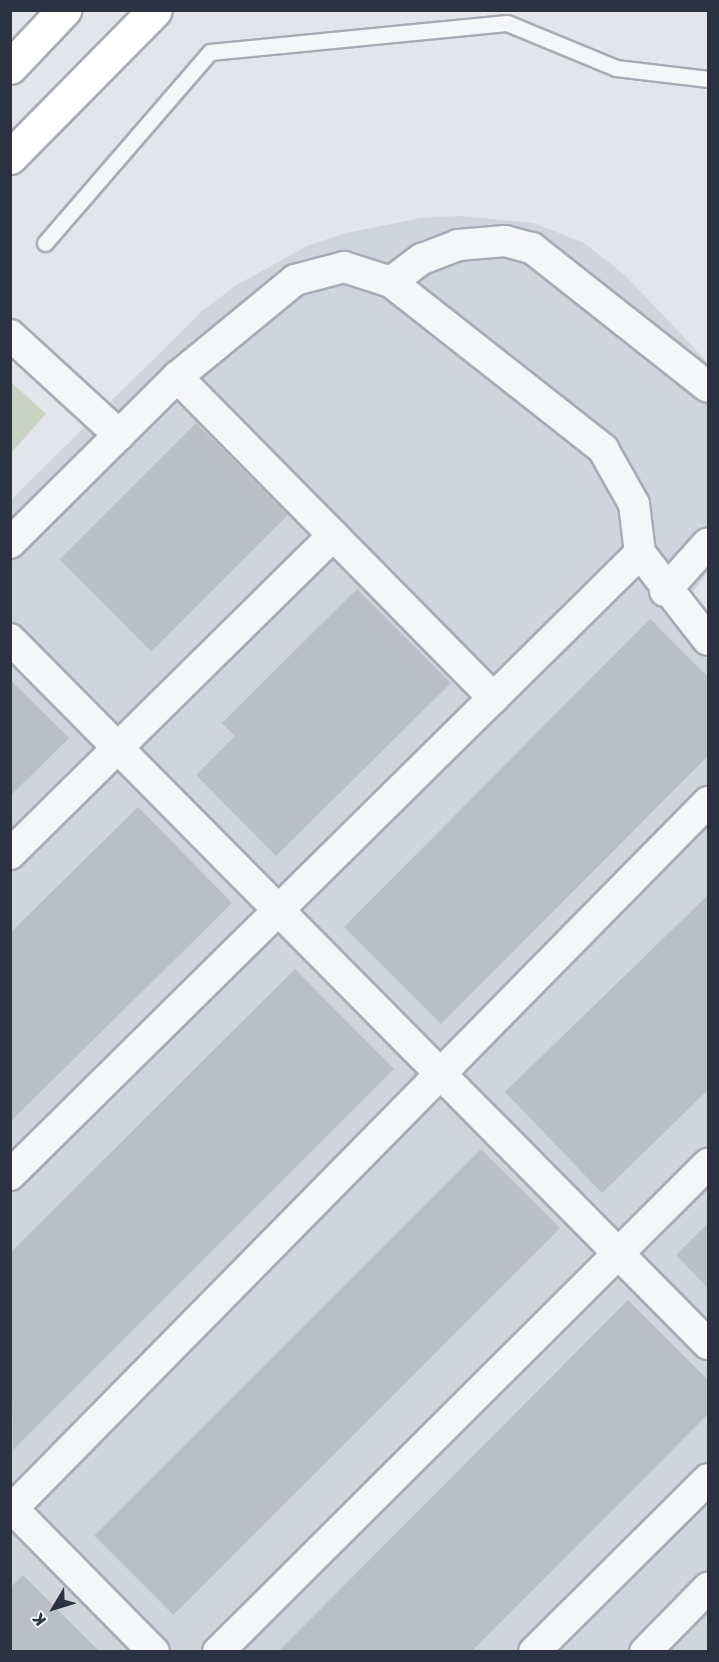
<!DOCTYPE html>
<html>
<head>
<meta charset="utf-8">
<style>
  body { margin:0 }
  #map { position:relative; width:719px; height:1662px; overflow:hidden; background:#e2e5ea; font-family:Rubik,sans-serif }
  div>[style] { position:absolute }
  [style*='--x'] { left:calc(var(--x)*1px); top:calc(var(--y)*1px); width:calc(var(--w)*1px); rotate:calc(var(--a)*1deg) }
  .built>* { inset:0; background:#d0d4dc }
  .green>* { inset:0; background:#c8d4c3 }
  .building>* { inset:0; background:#b9bec7; transform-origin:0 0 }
  .roads { filter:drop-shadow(2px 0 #a7acb4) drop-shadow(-2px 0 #a7acb4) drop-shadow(0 2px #a7acb4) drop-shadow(0 -2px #a7acb4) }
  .lane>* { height:15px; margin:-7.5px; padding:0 7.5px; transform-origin:7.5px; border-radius:7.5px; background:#f5f6f8 }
  .street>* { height:30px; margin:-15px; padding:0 15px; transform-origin:15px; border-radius:15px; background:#f5f6f8 }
  .secondary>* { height:33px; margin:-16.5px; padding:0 16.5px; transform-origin:16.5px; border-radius:16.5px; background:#fff }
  span { translate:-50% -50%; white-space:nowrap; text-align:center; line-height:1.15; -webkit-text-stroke:4.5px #f2f4f7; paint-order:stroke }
  .frame { position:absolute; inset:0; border:12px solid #2a3342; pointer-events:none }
  .north { position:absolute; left:24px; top:1578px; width:60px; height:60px; -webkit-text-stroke:4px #f2f4f7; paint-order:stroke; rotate:232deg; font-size:16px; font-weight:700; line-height:24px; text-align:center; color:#2a3342 }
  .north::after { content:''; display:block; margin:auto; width:21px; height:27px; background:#2a3342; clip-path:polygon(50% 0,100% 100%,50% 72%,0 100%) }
</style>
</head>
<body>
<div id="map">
  <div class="built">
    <div style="clip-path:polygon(459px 216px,534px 223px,584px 243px,626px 276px,708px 363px,708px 572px,692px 593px,708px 613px,708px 1651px,11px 1652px,11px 500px,202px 311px,235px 286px,307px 246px,346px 233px,421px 218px)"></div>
  </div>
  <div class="green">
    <div style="clip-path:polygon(10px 381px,46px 414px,11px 453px,10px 453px)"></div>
  </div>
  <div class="building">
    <div style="left:196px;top:423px;width:130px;height:193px;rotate:45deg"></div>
    <div style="clip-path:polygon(357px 589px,451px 683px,276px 856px,196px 775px,235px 736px,222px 723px)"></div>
    <div style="clip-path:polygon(650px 619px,708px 677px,708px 756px,441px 1024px,344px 927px)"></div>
    <div style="clip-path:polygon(10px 680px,69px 738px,10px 796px)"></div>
    <div style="clip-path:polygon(138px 807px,232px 903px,10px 1122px,10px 933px)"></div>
    <div style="clip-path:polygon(708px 895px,708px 1090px,602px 1193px,505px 1092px)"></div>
    <div style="clip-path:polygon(295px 969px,394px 1069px,13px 1450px,10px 1253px)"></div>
    <div style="left:481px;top:1149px;width:112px;height:547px;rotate:45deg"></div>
    <div style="clip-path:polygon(708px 1223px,708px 1288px,676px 1255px)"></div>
    <div style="clip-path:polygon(628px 1300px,708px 1380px,708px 1414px,471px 1652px,278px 1652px)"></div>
    <div style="clip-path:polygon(23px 1575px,100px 1652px,10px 1652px,10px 1588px)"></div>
  </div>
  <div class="roads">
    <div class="lane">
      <div style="--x:45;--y:243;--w:252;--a:-49.2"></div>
      <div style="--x:210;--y:52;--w:298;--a:-5.6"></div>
      <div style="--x:507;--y:23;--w:118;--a:22.4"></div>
      <div style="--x:616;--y:68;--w:93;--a:6.8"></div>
    </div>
    <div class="street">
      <div style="--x:391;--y:282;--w:39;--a:-37"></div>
      <div style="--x:422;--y:259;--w:39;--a:-21"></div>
      <div style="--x:458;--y:245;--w:47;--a:-4.9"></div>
      <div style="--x:505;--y:241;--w:28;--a:15"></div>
      <div style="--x:532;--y:248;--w:224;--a:38.3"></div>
      <div style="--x:10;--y:335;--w:148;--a:42.5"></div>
      <div style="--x:177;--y:377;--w:451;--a:45.4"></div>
      <div style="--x:10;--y:543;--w:235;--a:-44.8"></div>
      <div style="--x:177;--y:377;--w:153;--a:-39.4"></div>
      <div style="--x:295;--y:280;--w:51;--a:-14.9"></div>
      <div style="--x:344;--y:267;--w:49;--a:17.7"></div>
      <div style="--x:391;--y:282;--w:270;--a:38.2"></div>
      <div style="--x:603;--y:449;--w:63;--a:60.6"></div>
      <div style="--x:634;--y:504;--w:49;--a:83"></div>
      <div style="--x:640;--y:553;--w:110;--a:52"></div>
      <div style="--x:665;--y:591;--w:64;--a:-48.1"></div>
      <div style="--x:10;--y:639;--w:992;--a:45.29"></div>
      <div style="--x:10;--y:854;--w:454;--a:-44.6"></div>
      <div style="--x:10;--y:1175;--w:885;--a:-44.63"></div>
      <div style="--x:10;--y:1506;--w:205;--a:45.4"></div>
      <div style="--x:10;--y:1511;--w:995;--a:-45.45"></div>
      <div style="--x:218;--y:1652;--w:692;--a:-44.88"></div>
      <div style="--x:534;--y:1652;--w:245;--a:-44.8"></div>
      <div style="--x:645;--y:1652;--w:90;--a:-45.5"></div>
    </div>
    <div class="secondary">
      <div style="--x:10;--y:67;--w:79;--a:-46.5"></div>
      <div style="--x:10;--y:157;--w:206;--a:-45.4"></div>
    </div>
  </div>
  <div class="frame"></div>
  <div class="north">K</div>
</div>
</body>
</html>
